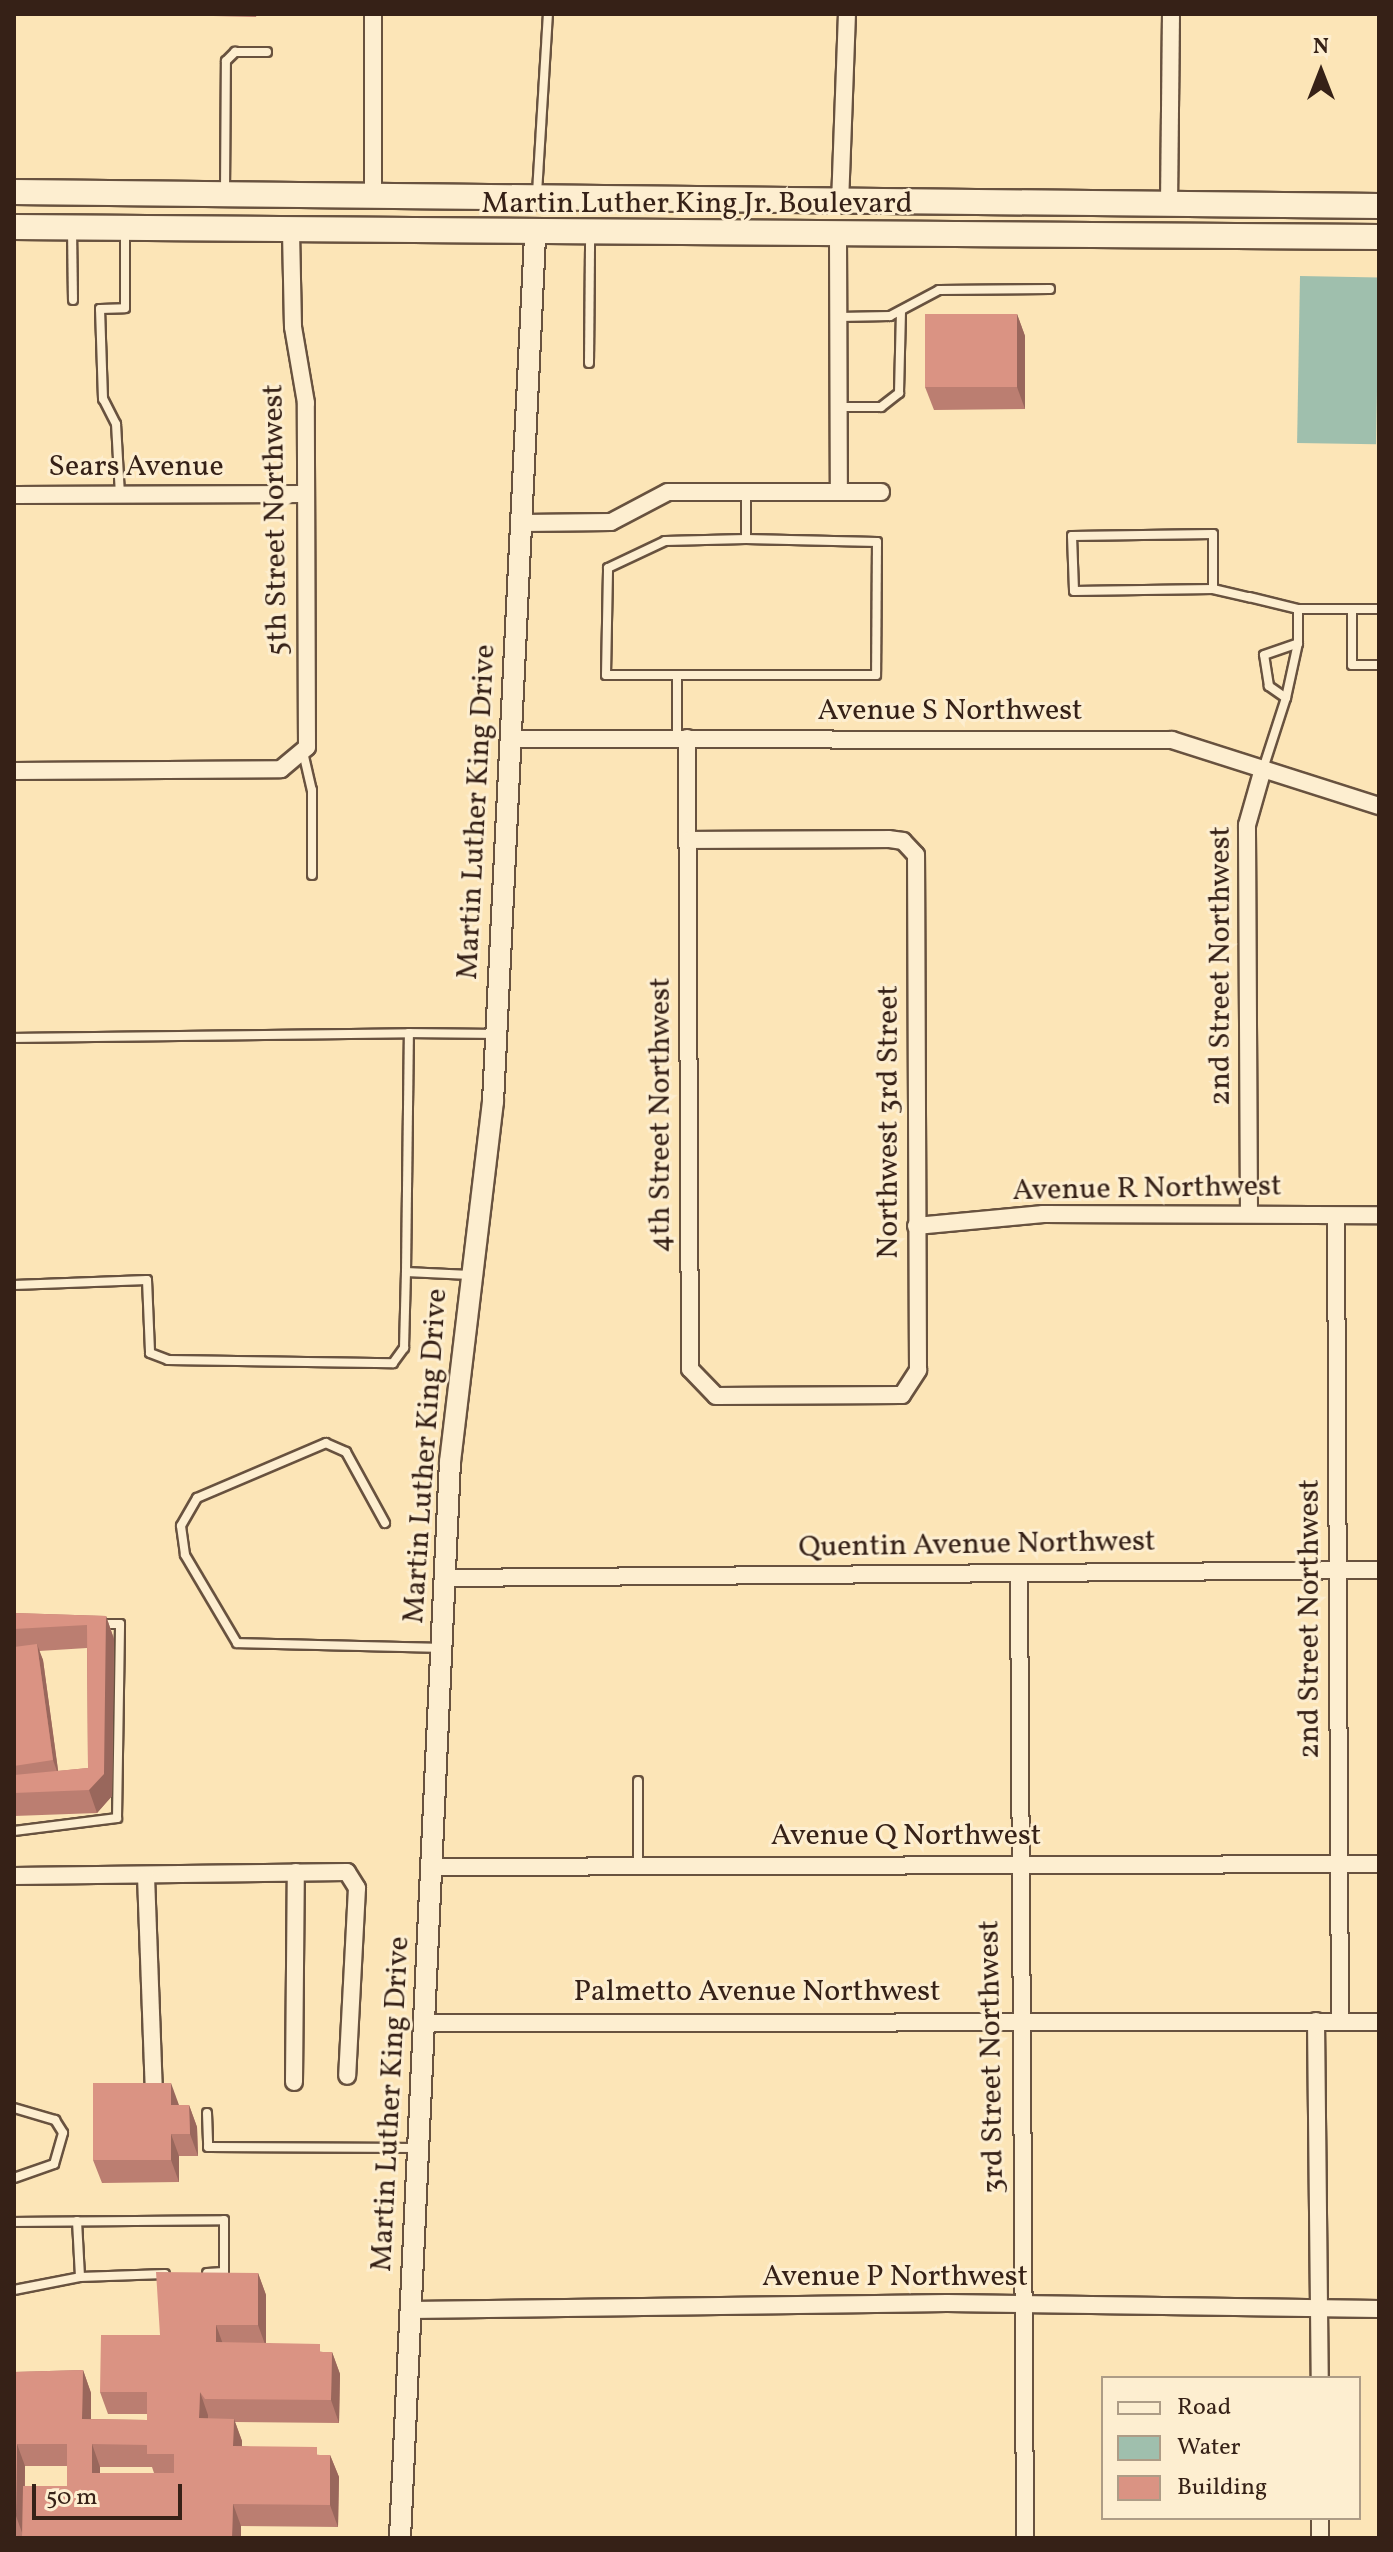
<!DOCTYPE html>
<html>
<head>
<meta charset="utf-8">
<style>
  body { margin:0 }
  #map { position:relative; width:1393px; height:2552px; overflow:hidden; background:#fce5b7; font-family:Vollkorn,serif }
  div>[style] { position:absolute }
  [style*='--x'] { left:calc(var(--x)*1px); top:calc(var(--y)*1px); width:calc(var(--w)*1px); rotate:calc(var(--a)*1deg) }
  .water>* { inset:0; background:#9fbfad; transform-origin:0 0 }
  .roads { filter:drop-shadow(2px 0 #68523f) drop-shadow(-2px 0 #68523f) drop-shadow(0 2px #68523f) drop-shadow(0 -2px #68523f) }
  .service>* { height:8px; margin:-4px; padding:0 4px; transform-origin:4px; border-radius:4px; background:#fdeed0 }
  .minor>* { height:16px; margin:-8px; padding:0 8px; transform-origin:8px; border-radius:8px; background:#fdeed0 }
  .tertiary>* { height:20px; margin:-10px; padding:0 10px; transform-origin:10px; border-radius:10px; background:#fdeed0 }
  .secondary>* { height:24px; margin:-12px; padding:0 12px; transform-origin:12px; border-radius:12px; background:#fdeed0 }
  .wall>* { inset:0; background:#bb7e71 }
  .shaded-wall>* { inset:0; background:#99675c }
  .building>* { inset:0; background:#da9383; transform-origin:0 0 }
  span { translate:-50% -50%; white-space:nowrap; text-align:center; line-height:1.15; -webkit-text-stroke:6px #fdeed0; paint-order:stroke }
  .street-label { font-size:30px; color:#362117 }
  .frame { position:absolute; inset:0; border:16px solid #362117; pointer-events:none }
  .legend { position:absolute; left:1101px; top:2376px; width:260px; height:144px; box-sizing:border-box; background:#fdeed0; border:2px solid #ad9c86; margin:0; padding:10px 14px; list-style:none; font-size:24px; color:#362117 }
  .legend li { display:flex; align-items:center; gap:16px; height:40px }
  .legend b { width:40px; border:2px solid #ad9c86 }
  .north { position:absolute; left:1281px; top:32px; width:80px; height:80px; -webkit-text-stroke:6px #fdeed0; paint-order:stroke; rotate:0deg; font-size:22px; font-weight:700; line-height:32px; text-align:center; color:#362117 }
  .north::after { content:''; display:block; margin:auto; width:28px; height:36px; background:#362117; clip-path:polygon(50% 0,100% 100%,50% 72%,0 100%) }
  .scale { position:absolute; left:32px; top:2484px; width:150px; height:36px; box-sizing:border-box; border:4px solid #362117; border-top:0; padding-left:10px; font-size:24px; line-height:28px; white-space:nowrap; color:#362117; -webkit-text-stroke:6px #fdeed0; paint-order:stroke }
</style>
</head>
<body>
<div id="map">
  <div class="water">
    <div style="left:1300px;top:276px;width:79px;height:167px;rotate:1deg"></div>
  </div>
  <div class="roads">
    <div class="service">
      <div style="--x:225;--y:192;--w:131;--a:-89.6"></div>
      <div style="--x:226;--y:61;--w:13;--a:-45"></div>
      <div style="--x:235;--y:52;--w:32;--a:0"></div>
      <div style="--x:537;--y:193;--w:179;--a:-86.5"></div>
      <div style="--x:72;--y:229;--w:71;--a:89.2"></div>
      <div style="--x:839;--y:317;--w:51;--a:-1.1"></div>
      <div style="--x:890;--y:316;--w:55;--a:-28"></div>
      <div style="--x:939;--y:290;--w:111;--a:-0.5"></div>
      <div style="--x:589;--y:363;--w:126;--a:-89.5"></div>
      <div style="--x:839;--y:407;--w:42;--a:0"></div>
      <div style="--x:881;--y:407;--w:23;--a:-38"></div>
      <div style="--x:899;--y:393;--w:82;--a:-88.6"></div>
      <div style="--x:746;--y:493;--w:46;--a:90"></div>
      <div style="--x:746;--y:539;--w:131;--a:1.3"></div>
      <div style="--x:877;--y:542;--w:133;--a:90.4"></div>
      <div style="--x:876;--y:675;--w:270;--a:180"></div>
      <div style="--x:606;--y:675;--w:107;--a:-88.9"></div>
      <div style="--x:608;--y:568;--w:63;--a:-25.3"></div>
      <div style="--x:665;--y:541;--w:81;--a:-1.4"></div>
      <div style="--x:120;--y:495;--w:71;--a:-93.2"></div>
      <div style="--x:116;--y:424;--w:28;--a:-117"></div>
      <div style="--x:103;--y:399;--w:90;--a:-91.9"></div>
      <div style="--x:100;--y:309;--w:25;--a:-2"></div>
      <div style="--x:125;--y:308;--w:76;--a:-90"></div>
      <div style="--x:1213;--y:589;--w:55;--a:-90"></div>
      <div style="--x:1213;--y:534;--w:141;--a:179.2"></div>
      <div style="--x:1072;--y:536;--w:55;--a:87.9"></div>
      <div style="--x:1074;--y:591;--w:139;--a:-0.8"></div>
      <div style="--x:1213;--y:589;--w:37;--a:13"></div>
      <div style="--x:1249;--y:597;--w:50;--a:13.8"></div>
      <div style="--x:1298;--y:609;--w:34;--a:90"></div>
      <div style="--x:1298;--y:609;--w:81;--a:0"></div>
      <div style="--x:1352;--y:609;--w:56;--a:90"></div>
      <div style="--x:1352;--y:665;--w:27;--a:0"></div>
      <div style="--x:677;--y:738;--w:63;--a:-90"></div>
      <div style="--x:303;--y:752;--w:39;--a:77"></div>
      <div style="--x:312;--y:790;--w:85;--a:90"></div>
      <div style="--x:1263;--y:769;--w:75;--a:-72.1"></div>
      <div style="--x:1286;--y:698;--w:21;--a:-145"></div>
      <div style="--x:1269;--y:686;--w:31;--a:-99"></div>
      <div style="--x:1264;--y:655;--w:36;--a:-19"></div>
      <div style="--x:1298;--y:643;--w:56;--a:102.3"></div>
      <div style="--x:14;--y:1038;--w:395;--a:-0.7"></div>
      <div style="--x:470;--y:1275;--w:64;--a:-177.3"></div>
      <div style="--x:406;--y:1272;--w:239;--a:-89.3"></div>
      <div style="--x:409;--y:1033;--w:86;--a:0.7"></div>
      <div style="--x:14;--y:1285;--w:133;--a:-2.2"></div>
      <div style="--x:147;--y:1280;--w:73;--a:87.6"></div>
      <div style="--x:150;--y:1353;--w:19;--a:21"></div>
      <div style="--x:168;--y:1360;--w:225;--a:0.8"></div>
      <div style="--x:393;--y:1363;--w:19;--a:-54"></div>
      <div style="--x:404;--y:1348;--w:76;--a:-88.5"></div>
      <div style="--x:385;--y:1523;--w:81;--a:-118.8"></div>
      <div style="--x:346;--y:1452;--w:22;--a:-156"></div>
      <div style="--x:326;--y:1443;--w:140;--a:156.9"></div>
      <div style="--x:197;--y:1498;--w:32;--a:120"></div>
      <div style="--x:181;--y:1526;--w:29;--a:82"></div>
      <div style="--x:185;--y:1555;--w:102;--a:59.4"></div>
      <div style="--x:237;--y:1643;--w:204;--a:1.4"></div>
      <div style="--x:14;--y:1831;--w:104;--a:-7.2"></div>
      <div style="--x:117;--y:1818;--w:194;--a:-89.1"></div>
      <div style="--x:120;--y:1624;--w:21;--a:180"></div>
      <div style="--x:638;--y:1863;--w:82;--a:-90"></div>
      <div style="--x:14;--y:2108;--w:43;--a:16.3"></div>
      <div style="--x:55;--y:2120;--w:15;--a:58"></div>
      <div style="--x:63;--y:2133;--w:32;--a:106"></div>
      <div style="--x:54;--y:2164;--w:42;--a:160.7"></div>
      <div style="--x:207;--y:2113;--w:34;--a:88"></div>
      <div style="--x:208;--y:2147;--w:210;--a:0.3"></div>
      <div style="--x:77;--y:2221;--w:56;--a:86.9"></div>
      <div style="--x:14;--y:2222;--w:210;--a:-0.5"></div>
      <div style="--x:224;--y:2220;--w:52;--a:90"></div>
      <div style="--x:224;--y:2272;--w:17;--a:177"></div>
      <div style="--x:14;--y:2290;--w:67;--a:-11.1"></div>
      <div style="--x:80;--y:2277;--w:85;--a:-2"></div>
    </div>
    <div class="minor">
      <div style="--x:373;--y:199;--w:185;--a:-90"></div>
      <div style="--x:840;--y:204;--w:190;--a:-87.9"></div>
      <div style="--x:1169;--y:205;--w:191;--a:-89.4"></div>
      <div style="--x:838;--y:238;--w:254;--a:89.8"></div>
      <div style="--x:14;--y:495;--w:292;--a:-0.2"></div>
      <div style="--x:523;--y:523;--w:88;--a:-0.7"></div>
      <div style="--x:611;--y:522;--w:64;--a:-27.8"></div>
      <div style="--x:668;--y:492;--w:213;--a:0"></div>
      <div style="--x:687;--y:738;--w:631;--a:89.73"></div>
      <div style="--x:690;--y:1369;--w:37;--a:46"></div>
      <div style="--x:716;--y:1396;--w:186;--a:-0.3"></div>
      <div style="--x:902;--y:1395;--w:30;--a:-57"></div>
      <div style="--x:918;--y:1370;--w:515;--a:-90.22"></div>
      <div style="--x:916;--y:855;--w:19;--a:-133"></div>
      <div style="--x:903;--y:841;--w:15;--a:-172"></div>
      <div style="--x:888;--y:839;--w:199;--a:179.7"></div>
      <div style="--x:509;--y:739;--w:663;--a:0.09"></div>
      <div style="--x:1172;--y:740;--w:217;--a:17.7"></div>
      <div style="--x:14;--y:771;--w:267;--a:-0.4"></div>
      <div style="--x:281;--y:769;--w:34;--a:-40"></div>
      <div style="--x:307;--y:747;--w:344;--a:-90.2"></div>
      <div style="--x:306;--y:403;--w:77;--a:-99.7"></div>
      <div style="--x:293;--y:327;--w:97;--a:-91.2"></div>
      <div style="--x:1249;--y:1214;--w:389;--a:-90.3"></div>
      <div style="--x:1247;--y:825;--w:58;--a:-74.1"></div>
      <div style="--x:1336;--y:1216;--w:805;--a:89.72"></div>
      <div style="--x:916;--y:1226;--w:128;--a:-5.4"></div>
      <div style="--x:1043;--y:1214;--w:336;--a:0.2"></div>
      <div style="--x:1019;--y:1576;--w:962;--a:89.64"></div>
      <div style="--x:445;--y:1578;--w:934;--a:-0.49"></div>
      <div style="--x:432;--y:1867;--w:947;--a:-0.18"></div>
      <div style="--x:14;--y:1876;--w:333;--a:-0.7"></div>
      <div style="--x:347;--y:1872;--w:19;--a:58"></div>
      <div style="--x:357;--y:1888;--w:188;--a:93"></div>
      <div style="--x:146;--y:1876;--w:218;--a:87.9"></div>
      <div style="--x:1316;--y:2021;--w:357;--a:89.4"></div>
      <div style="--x:423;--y:2023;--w:956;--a:-0.06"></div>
      <div style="--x:294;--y:2082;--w:210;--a:-89.5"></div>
      <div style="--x:411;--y:2310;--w:536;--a:-0.75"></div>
      <div style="--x:947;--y:2303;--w:432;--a:0.8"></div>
      <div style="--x:1320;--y:2518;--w:20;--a:90"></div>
    </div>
    <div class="tertiary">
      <div style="--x:400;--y:2538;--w:1077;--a:-87.34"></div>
      <div style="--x:450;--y:1462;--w:363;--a:-83.2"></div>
      <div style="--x:493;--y:1102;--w:866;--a:-87.22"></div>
    </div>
    <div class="secondary">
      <div style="--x:14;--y:192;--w:1365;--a:0.59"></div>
      <div style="--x:14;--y:227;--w:1365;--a:0.42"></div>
    </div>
  </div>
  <div class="wall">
    <div style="clip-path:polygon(212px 14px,257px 14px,256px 17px,213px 16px)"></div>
    <div style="clip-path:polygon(1017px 314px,1025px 336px,1025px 409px,934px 410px,925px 387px)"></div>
    <div style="clip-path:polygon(evenodd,14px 1613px,106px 1616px,114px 1639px,112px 1796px,97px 1813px,14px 1816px,14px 1613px,87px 1648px,88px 1768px,58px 1771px,43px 1660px,39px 1651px,87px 1648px)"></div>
    <div style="clip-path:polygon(179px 2105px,189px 2105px,197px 2127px,198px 2156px,179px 2156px,179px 2182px,102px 2183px,93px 2160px)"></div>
    <div style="clip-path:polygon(evenodd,258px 2273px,266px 2295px,266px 2343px,323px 2352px,332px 2352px,340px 2374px,339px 2423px,235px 2422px,242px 2441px,242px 2446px,320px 2455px,330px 2455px,339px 2477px,338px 2527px,241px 2526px,241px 2538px,14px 2538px,14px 2372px,83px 2370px,91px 2393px,91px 2419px,147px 2420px,147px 2414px,108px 2414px,100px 2392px,160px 2335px,258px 2273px,25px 2466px,67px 2466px,67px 2486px,25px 2486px,25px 2466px,258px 2273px,100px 2467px,152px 2467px,154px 2473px,100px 2473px,100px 2467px)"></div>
  </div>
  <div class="shaded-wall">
    <div style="clip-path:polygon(1017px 314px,1025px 336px,1025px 409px,1017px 387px)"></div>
    <div style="clip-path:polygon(106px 1616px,114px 1639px,112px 1796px,97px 1813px,89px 1790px)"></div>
    <div style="clip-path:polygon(37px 1644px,43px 1660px,59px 1777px,53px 1760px)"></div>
    <div style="clip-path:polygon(171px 2083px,179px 2105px,171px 2105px)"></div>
    <div style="clip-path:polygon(189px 2105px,197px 2127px,198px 2156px,190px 2134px)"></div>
    <div style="clip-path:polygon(171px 2134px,179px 2156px,179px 2182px,171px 2160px)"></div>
    <div style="clip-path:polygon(258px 2273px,266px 2295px,266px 2347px,258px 2325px)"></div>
    <div style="clip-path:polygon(216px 2325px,224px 2347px,216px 2342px)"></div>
    <div style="clip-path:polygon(332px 2352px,340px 2374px,339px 2423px,331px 2400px)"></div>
    <div style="clip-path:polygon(83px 2370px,91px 2393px,91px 2442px,82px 2419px)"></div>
    <div style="clip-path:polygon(200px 2392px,208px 2415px,208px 2441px,199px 2418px)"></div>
    <div style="clip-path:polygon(234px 2419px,242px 2441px,241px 2468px,233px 2446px)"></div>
    <div style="clip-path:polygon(17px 2444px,25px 2466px,24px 2538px,16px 2516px)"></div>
    <div style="clip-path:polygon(92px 2444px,100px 2467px,100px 2495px,92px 2473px)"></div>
    <div style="clip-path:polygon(330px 2455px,339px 2477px,338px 2527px,330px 2505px)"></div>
    <div style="clip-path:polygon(233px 2504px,241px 2526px,241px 2538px,232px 2538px)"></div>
  </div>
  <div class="building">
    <div style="left:925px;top:314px;width:92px;height:73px"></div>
    <div style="clip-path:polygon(14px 1613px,106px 1616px,104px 1774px,89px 1790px,14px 1793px,14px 1775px,88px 1768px,87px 1625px,14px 1629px)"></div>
    <div style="clip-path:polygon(37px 1644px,53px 1760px,14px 1766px,14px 1647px)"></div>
    <div style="clip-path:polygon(93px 2083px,171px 2083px,171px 2105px,189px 2105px,190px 2134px,171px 2134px,171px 2160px,93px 2160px)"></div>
    <div style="clip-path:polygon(evenodd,156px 2272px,258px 2273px,258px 2325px,216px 2325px,216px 2342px,320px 2344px,320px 2352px,332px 2352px,331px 2400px,205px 2399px,200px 2392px,199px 2418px,234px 2419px,233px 2446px,317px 2447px,317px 2455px,330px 2455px,330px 2505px,233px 2504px,232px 2538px,175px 2538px,175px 2537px,140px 2536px,140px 2538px,22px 2538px,23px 2486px,67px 2486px,67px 2444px,17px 2444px,16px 2516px,14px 2516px,14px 2372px,83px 2370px,82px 2419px,147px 2420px,147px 2392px,100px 2392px,101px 2335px,160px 2335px,156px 2272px,92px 2444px,147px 2445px,147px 2454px,174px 2454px,174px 2473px,92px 2473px,92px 2444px)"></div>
  </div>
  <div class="street-label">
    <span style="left:697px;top:204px">Martin Luther King Jr. Boulevard</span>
    <span style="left:136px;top:467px">Sears Avenue</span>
    <span style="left:276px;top:520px;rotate:-91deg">5th Street Northwest</span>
    <span style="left:950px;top:711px">Avenue S Northwest</span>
    <span style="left:477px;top:812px;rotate:-87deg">Martin Luther King Drive</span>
    <span style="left:1221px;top:966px;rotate:-90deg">2nd Street Northwest</span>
    <span style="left:661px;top:1115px;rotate:-90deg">4th Street Northwest</span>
    <span style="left:889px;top:1122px;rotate:-90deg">Northwest 3rd Street</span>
    <span style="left:1147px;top:1189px;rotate:-1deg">Avenue R Northwest</span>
    <span style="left:426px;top:1456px;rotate:-86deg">Martin Luther King Drive</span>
    <span style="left:977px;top:1545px;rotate:-1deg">Quentin Avenue Northwest</span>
    <span style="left:1310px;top:1619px;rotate:-90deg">2nd Street Northwest</span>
    <span style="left:906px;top:1836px">Avenue Q Northwest</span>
    <span style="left:757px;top:1992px">Palmetto Avenue Northwest</span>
    <span style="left:992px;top:2057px;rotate:-91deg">3rd Street Northwest</span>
    <span style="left:391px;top:2104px;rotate:-87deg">Martin Luther King Drive</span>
    <span style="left:895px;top:2277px">Avenue P Northwest</span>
  </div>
  <div class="frame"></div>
  <ul class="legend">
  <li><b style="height:10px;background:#fdeed0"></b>Road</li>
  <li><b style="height:22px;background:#9fbfad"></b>Water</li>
  <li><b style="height:22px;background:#da9383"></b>Building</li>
  </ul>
  <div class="north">N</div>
  <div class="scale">50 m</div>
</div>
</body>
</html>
